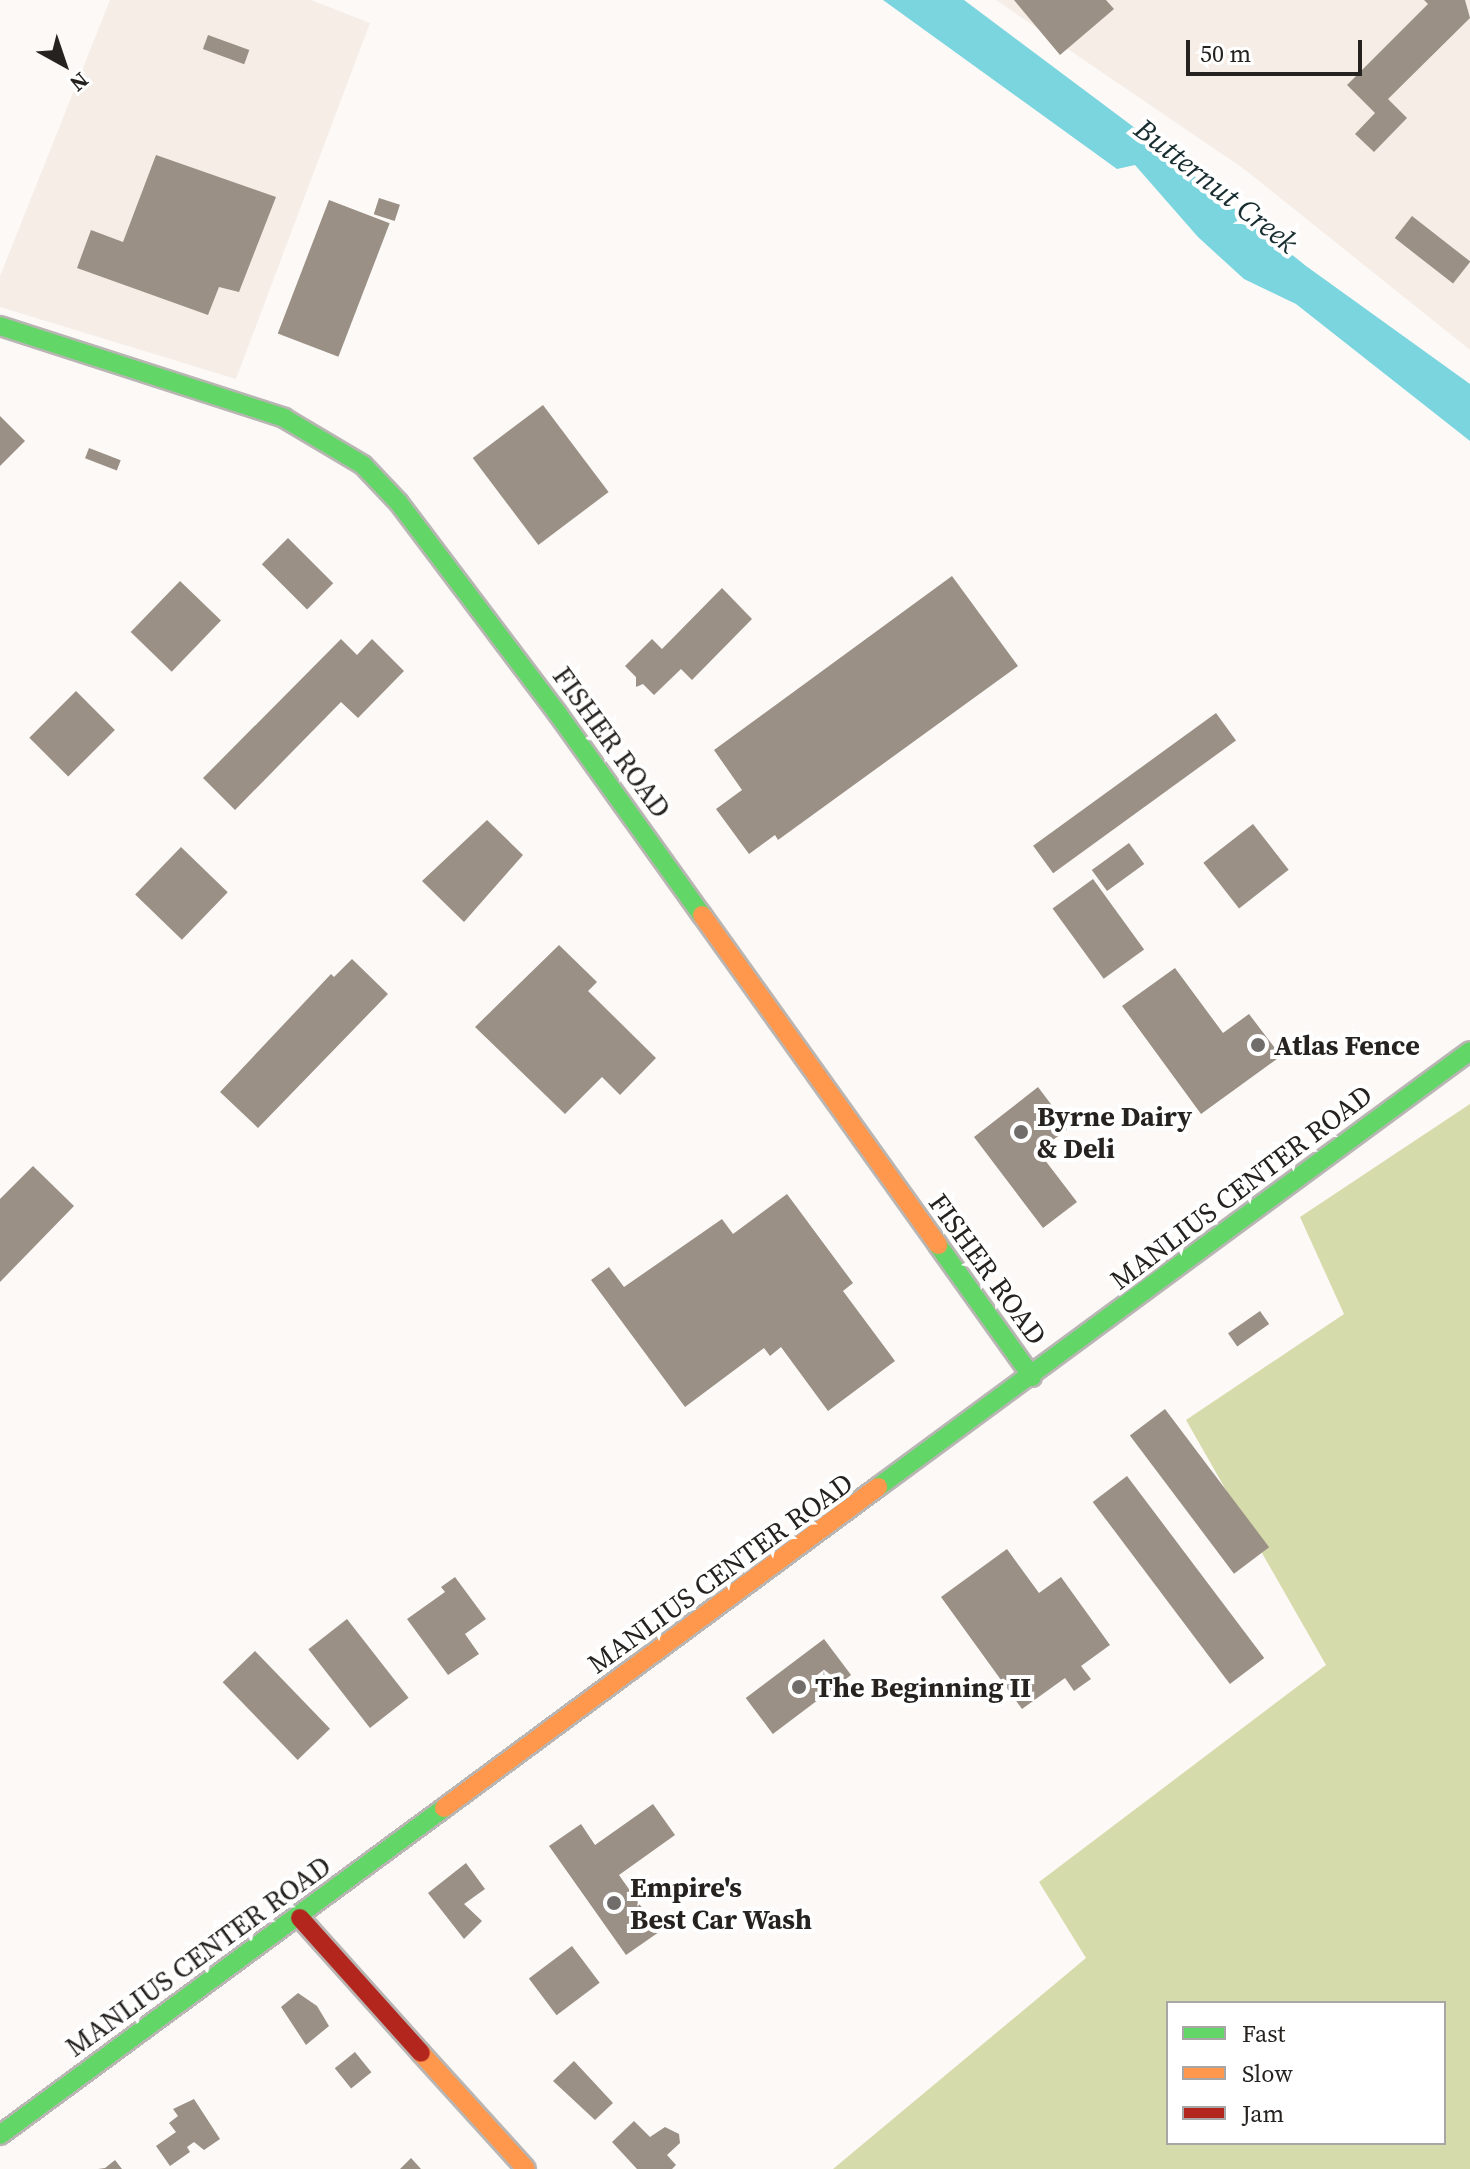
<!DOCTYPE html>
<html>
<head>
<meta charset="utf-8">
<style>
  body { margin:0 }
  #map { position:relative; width:1470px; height:2169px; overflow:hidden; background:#fcf9f7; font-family:"Source Serif 4",serif }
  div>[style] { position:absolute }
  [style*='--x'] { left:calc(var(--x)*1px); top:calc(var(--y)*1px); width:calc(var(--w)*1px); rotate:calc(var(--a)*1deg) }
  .built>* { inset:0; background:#f6ede6 }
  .forest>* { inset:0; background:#d6dbab }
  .water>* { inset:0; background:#7ad5de }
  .building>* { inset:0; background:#9b9086; transform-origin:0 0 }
  .roads { filter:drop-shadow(2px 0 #b8b5b3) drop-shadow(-2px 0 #b8b5b3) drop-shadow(0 2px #b8b5b3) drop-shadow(0 -2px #b8b5b3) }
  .fast>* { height:18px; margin:-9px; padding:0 9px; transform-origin:9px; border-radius:9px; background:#63d668 }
  .slow>* { height:18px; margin:-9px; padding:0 9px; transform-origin:9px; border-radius:9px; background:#ff974d }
  .jam>* { height:18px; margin:-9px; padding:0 9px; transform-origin:9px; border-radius:9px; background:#b3261e }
  .dots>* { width:22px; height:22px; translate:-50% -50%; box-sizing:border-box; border:4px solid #fff; border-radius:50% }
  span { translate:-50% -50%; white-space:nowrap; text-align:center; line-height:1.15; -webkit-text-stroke:8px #fff; paint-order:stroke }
  .street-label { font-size:28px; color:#252220 }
  .poi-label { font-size:28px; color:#252220; font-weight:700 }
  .left { translate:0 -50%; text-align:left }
  .water-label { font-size:30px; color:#172d30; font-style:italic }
  .legend { position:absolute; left:1166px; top:2001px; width:280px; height:144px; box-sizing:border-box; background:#fff; border:2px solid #a8a7a6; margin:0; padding:10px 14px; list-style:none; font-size:24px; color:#252220 }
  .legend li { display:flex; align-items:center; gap:16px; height:40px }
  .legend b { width:40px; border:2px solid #a8a7a6 }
  .north { position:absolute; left:24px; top:24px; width:80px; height:80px; -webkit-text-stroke:6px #fff; paint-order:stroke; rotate:140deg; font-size:22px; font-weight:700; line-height:32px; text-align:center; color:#252220 }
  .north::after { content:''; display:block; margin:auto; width:28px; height:36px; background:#252220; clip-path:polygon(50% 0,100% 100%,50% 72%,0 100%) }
  .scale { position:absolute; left:1186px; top:40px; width:176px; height:36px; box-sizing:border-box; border:4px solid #252220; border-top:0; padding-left:10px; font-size:24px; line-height:28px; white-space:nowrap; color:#252220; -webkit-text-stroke:6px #fff; paint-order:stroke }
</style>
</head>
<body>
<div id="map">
  <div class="built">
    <div style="clip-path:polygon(110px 0,311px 0,370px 23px,236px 379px,0 307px,0 276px)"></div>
    <div style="clip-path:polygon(996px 0,1470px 0,1470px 350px,1244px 169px)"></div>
  </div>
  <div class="forest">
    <div style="clip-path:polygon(evenodd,1470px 1104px,1470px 2169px,833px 2169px,1086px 1958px,1039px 1882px,1326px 1665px,1186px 1420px,1344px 1314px,1300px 1217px,1470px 1104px,1168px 2003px,1444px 2003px,1444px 2143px,1168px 2143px,1168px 2003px)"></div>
  </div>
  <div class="water">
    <div style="clip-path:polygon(883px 0,964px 0,1131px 125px,1306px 266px,1470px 384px,1470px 441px,1296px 304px,1244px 279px,1198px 237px,1135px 165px,1117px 169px)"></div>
  </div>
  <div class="building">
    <div style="clip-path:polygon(1014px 0,1106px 0,1114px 9px,1060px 55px)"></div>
    <div style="clip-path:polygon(1424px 0,1465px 0,1470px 18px,1388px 99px,1407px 118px,1374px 152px,1355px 134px,1375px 113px,1347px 85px,1428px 4px)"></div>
    <div style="left:208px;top:35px;width:44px;height:15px;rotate:20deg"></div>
    <div style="clip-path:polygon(156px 155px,276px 197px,239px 292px,219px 287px,208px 315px,77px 268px,91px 230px,123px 242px)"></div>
    <div style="left:379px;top:198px;width:22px;height:17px;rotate:18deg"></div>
    <div style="left:329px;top:200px;width:65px;height:143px;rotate:21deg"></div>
    <div style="left:1412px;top:216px;width:74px;height:28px;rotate:38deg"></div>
    <div style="left:543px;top:405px;width:109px;height:88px;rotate:53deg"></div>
    <div style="clip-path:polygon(0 416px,25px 441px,0 466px)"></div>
    <div style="left:89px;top:448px;width:34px;height:11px;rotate:21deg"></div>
    <div style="left:288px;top:538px;width:64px;height:37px;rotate:45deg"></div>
    <div style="clip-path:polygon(952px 576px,1018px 666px,778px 840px,775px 835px,749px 854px,716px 809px,742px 790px,714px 750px)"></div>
    <div style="left:180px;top:581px;width:57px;height:71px;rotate:44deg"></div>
    <div style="clip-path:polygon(722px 588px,752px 619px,692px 680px,681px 669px,654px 695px,643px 684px,636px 687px,636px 677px,625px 666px,652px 639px,662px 649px)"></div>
    <div style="clip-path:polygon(341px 639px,357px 655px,372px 639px,404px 671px,358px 718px,341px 702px,235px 810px,203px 778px)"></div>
    <div style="left:76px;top:691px;width:55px;height:66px;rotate:45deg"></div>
    <div style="left:1216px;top:713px;width:34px;height:226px;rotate:54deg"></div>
    <div style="clip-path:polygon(487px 820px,523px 855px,464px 922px,422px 881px)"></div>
    <div style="left:1253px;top:824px;width:58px;height:63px;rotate:52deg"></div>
    <div style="left:1129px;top:843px;width:26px;height:46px;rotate:54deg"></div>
    <div style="left:181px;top:847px;width:65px;height:66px;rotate:44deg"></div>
    <div style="left:1093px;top:879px;width:87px;height:50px;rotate:54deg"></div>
    <div style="clip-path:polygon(559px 945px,597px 982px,588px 991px,656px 1058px,620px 1095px,602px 1077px,565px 1114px,475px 1027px)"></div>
    <div style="clip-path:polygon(352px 959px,388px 994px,258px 1128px,220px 1092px,331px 974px,334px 977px)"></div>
    <div style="clip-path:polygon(1175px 968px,1223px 1033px,1249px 1014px,1281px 1056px,1201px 1114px,1122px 1006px)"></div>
    <div style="clip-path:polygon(1038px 1087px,1069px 1128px,1038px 1151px,1077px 1202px,1043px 1228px,974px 1137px)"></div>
    <div style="clip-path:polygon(33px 1166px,74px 1206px,0 1282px,0 1199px)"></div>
    <div style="clip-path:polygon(787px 1194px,853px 1283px,843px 1291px,895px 1361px,828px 1411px,781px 1347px,770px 1356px,764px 1348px,685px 1407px,591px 1280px,609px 1267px,624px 1287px,722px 1219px,733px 1234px)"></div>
    <div style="left:1260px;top:1311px;width:16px;height:39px;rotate:55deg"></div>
    <div style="left:1165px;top:1409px;width:173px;height:44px;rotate:53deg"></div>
    <div style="left:1127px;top:1476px;width:228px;height:43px;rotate:53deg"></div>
    <div style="clip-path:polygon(1007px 1549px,1039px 1593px,1061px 1577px,1110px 1645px,1081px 1666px,1091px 1679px,1074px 1691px,1065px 1678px,1022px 1709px,941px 1597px)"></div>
    <div style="clip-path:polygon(455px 1577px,486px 1619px,465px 1634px,479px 1654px,448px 1675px,407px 1619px,445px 1592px,441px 1587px)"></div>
    <div style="left:347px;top:1619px;width:100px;height:49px;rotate:52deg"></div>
    <div style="left:824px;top:1639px;width:45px;height:98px;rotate:53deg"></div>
    <div style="left:255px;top:1651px;width:108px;height:45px;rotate:46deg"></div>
    <div style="clip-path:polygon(653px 1804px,675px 1835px,619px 1875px,659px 1932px,626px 1955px,549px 1846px,581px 1824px,595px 1845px)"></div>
    <div style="clip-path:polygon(466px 1863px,485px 1889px,464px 1904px,482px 1921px,464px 1939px,428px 1893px)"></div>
    <div style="left:572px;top:1946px;width:46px;height:54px;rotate:53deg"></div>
    <div style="clip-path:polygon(298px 1993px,317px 2006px,329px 2026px,306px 2045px,281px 2007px)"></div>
    <div style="left:355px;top:2052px;width:26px;height:26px;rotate:51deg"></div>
    <div style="clip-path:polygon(574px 2061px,613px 2103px,595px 2120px,553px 2081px)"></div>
    <div style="clip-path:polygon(194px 2099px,220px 2139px,204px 2150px,194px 2142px,187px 2147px,190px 2152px,170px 2166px,156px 2146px,176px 2132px,169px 2123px,178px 2116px,173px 2109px)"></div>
    <div style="clip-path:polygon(634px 2121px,650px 2137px,665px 2127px,679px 2134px,680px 2143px,667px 2155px,676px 2165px,672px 2169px,637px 2169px,612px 2142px)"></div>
    <div style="clip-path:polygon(411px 2158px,421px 2169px,400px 2169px)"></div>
    <div style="clip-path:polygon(115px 2160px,122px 2169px,98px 2169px,105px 2168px)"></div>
  </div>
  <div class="roads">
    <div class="fast">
      <div style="--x:0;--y:326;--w:299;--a:17.9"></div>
      <div style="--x:284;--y:418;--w:92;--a:30.7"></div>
      <div style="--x:363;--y:465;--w:52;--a:46.5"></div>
      <div style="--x:399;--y:503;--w:264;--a:53"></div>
      <div style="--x:558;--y:714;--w:247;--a:54.4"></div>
      <div style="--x:938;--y:1245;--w:162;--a:54.5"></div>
      <div style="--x:878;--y:1487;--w:735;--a:-36.37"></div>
      <div style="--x:0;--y:2135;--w:551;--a:-36.37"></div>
    </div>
    <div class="slow">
      <div style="--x:702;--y:915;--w:406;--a:54.4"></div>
      <div style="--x:444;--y:1808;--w:540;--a:-36.49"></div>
      <div style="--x:421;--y:2053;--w:156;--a:47.8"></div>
    </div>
    <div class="jam">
      <div style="--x:300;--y:1918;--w:181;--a:48.1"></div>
    </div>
  </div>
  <div class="dots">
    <div style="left:1258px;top:1045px;background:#706d6b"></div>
    <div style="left:1021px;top:1132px;background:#706d6b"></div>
    <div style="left:799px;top:1687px;background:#706d6b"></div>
    <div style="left:614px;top:1903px;background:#706d6b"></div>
  </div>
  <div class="street-label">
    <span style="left:612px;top:742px;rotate:54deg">FISHER ROAD</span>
    <span style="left:1241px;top:1187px;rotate:-37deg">MANLIUS CENTER ROAD</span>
    <span style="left:988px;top:1269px;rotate:54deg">FISHER ROAD</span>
    <span style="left:720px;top:1573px;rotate:-36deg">MANLIUS CENTER ROAD</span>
    <span style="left:198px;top:1956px;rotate:-36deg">MANLIUS CENTER ROAD</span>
  </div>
  <div class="poi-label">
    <span class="left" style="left:1274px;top:1045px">Atlas Fence</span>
    <span class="left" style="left:1037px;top:1132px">Byrne Dairy<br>&amp; Deli</span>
    <span class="left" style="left:815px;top:1687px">The Beginning II</span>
    <span class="left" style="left:630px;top:1903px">Empire's<br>Best Car Wash</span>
  </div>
  <div class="water-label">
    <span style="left:1216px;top:186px;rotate:38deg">Butternut Creek</span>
  </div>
  <ul class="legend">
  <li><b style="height:10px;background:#63d668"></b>Fast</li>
  <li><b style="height:10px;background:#ff974d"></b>Slow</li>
  <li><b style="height:10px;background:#b3261e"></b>Jam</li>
  </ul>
  <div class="north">N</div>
  <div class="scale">50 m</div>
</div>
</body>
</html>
